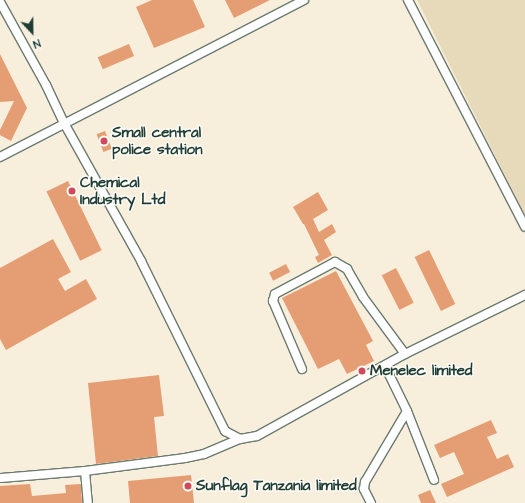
<!DOCTYPE html>
<html>
<head>
<meta charset="utf-8">
<style>
  body { margin:0 }
  #map { position:relative; width:525px; height:503px; overflow:hidden; background:#f7eedc; font-family:"Architects Daughter",sans-serif }
  div>[style] { position:absolute }
  [style*='--x'] { left:calc(var(--x)*1px); top:calc(var(--y)*1px); width:calc(var(--w)*1px); rotate:calc(var(--a)*1deg) }
  .built>* { inset:0; background:#e7daba }
  .building>* { inset:0; background:#e59e73; transform-origin:0 0 }
  .roads { filter:drop-shadow(1px 0 #6b7b6f) drop-shadow(-1px 0 #6b7b6f) drop-shadow(0 1px #6b7b6f) drop-shadow(0 -1px #6b7b6f) }
  .minor>* { height:8px; margin:-4px; padding:0 4px; transform-origin:4px; border-radius:4px; background:#fff }
  .dots>* { width:11px; height:11px; translate:-50% -50%; box-sizing:border-box; border:2px solid #fdfcf7; border-radius:50% }
  span { translate:-50% -50%; white-space:nowrap; text-align:center; line-height:1.15; -webkit-text-stroke:3px #fdfcf7; paint-order:stroke }
  .poi-label { font-size:15px; color:#1f3d34; font-weight:700 }
  .left { translate:0 -50%; text-align:left }
  .north { position:absolute; left:12px; top:12px; width:40px; height:40px; -webkit-text-stroke:3px #fdfcf7; paint-order:stroke; rotate:158deg; font-size:11px; font-weight:700; line-height:16px; text-align:center; color:#1f3d34 }
  .north::after { content:''; display:block; margin:auto; width:14px; height:18px; background:#1f3d34; clip-path:polygon(50% 0,100% 100%,50% 72%,0 100%) }
</style>
</head>
<body>
<div id="map">
  <div class="built">
    <div style="clip-path:polygon(417px 0,525px 0,525px 215px)"></div>
  </div>
  <div class="building">
    <div style="clip-path:polygon(152px 0,193px 0,205px 27px,154px 48px,136px 7px)"></div>
    <div style="clip-path:polygon(225px 0,270px 0,234px 18px)"></div>
    <div style="left:129px;top:44px;width:13px;height:34px;rotate:67deg"></div>
    <div style="clip-path:polygon(0 54px,27px 108px,11px 141px,0 135px,0 130px,14px 101px,0 102px)"></div>
    <div style="left:105px;top:131px;width:19px;height:9px;rotate:69deg"></div>
    <div style="left:68px;top:181px;width:77px;height:24px;rotate:64deg"></div>
    <div style="clip-path:polygon(318px 192px,328px 210px,313px 219px,319px 232px,332px 224px,336px 232px,324px 240px,332px 255px,318px 263px,315px 257px,319px 255px,304px 224px,303px 224px,293px 207px)"></div>
    <div style="clip-path:polygon(53px 239px,71px 272px,58px 279px,65px 291px,86px 279px,97px 299px,6px 350px,0 339px,0 268px)"></div>
    <div style="left:429px;top:250px;width:60px;height:16px;rotate:64deg"></div>
    <div style="left:286px;top:264px;width:9px;height:19px;rotate:63deg"></div>
    <div style="left:396px;top:268px;width:39px;height:16px;rotate:63deg"></div>
    <div style="clip-path:polygon(336px 271px,373px 341px,366px 345px,374px 361px,347px 374px,339px 359px,318px 369px,282px 298px)"></div>
    <div style="clip-path:polygon(159px 375px,164px 416px,154px 417px,158px 456px,96px 464px,88px 383px)"></div>
    <div style="clip-path:polygon(491px 420px,497px 433px,487px 437px,497px 459px,508px 454px,514px 467px,447px 497px,441px 484px,464px 474px,454px 452px,440px 458px,434px 445px)"></div>
    <div style="clip-path:polygon(191px 475px,194px 503px,130px 503px,128px 481px)"></div>
    <div style="clip-path:polygon(30px 484px,32px 496px,66px 493px,65px 485px,81px 484px,82px 503px,0 503px,0 486px)"></div>
    <div style="clip-path:polygon(430px 490px,436px 503px,421px 503px,418px 495px)"></div>
  </div>
  <div class="roads">
    <div class="minor">
      <div style="--x:408;--y:0;--w:255;--a:62.7"></div>
      <div style="--x:0;--y:2;--w:95;--a:61"></div>
      <div style="--x:46;--y:85;--w:42;--a:64.7"></div>
      <div style="--x:64;--y:123;--w:158;--a:60.8"></div>
      <div style="--x:141;--y:261;--w:190;--a:63.7"></div>
      <div style="--x:225;--y:431;--w:17;--a:28"></div>
      <div style="--x:0;--y:157;--w:342;--a:-27.3"></div>
      <div style="--x:385;--y:366;--w:50;--a:63.9"></div>
      <div style="--x:407;--y:411;--w:74;--a:68.6"></div>
      <div style="--x:302;--y:369;--w:74;--a:-113.1"></div>
      <div style="--x:273;--y:301;--w:7;--a:-74"></div>
      <div style="--x:275;--y:294;--w:68;--a:-28.1"></div>
      <div style="--x:335;--y:262;--w:14;--a:30"></div>
      <div style="--x:347;--y:269;--w:32;--a:60"></div>
      <div style="--x:363;--y:297;--w:71;--a:53.6"></div>
      <div style="--x:85;--y:471;--w:32;--a:85"></div>
      <div style="--x:1;--y:478;--w:84;--a:-4.8"></div>
      <div style="--x:85;--y:471;--w:101;--a:-7.4"></div>
      <div style="--x:185;--y:458;--w:19;--a:-12"></div>
      <div style="--x:204;--y:454;--w:39;--a:-23"></div>
      <div style="--x:240;--y:439;--w:17;--a:-10"></div>
      <div style="--x:257;--y:436;--w:169;--a:-29"></div>
      <div style="--x:405;--y:354;--w:134;--a:-26.2"></div>
      <div style="--x:371;--y:503;--w:16;--a:-117"></div>
      <div style="--x:364;--y:489;--w:7;--a:-82"></div>
      <div style="--x:365;--y:482;--w:82;--a:-59.4"></div>
    </div>
  </div>
  <div class="dots">
    <div style="left:104px;top:141px;background:#d1495b"></div>
    <div style="left:72px;top:191px;background:#d1495b"></div>
    <div style="left:362px;top:371px;background:#d1495b"></div>
    <div style="left:188px;top:486px;background:#d1495b"></div>
  </div>
  <div class="poi-label">
    <span class="left" style="left:112px;top:141px">Small central<br>police station</span>
    <span class="left" style="left:80px;top:191px">Chemical<br>Industry Ltd</span>
    <span class="left" style="left:370px;top:371px">Menelec limited</span>
    <span class="left" style="left:196px;top:486px">Sunflag Tanzania limited</span>
  </div>
  <div class="north">N</div>
</div>
</body>
</html>
